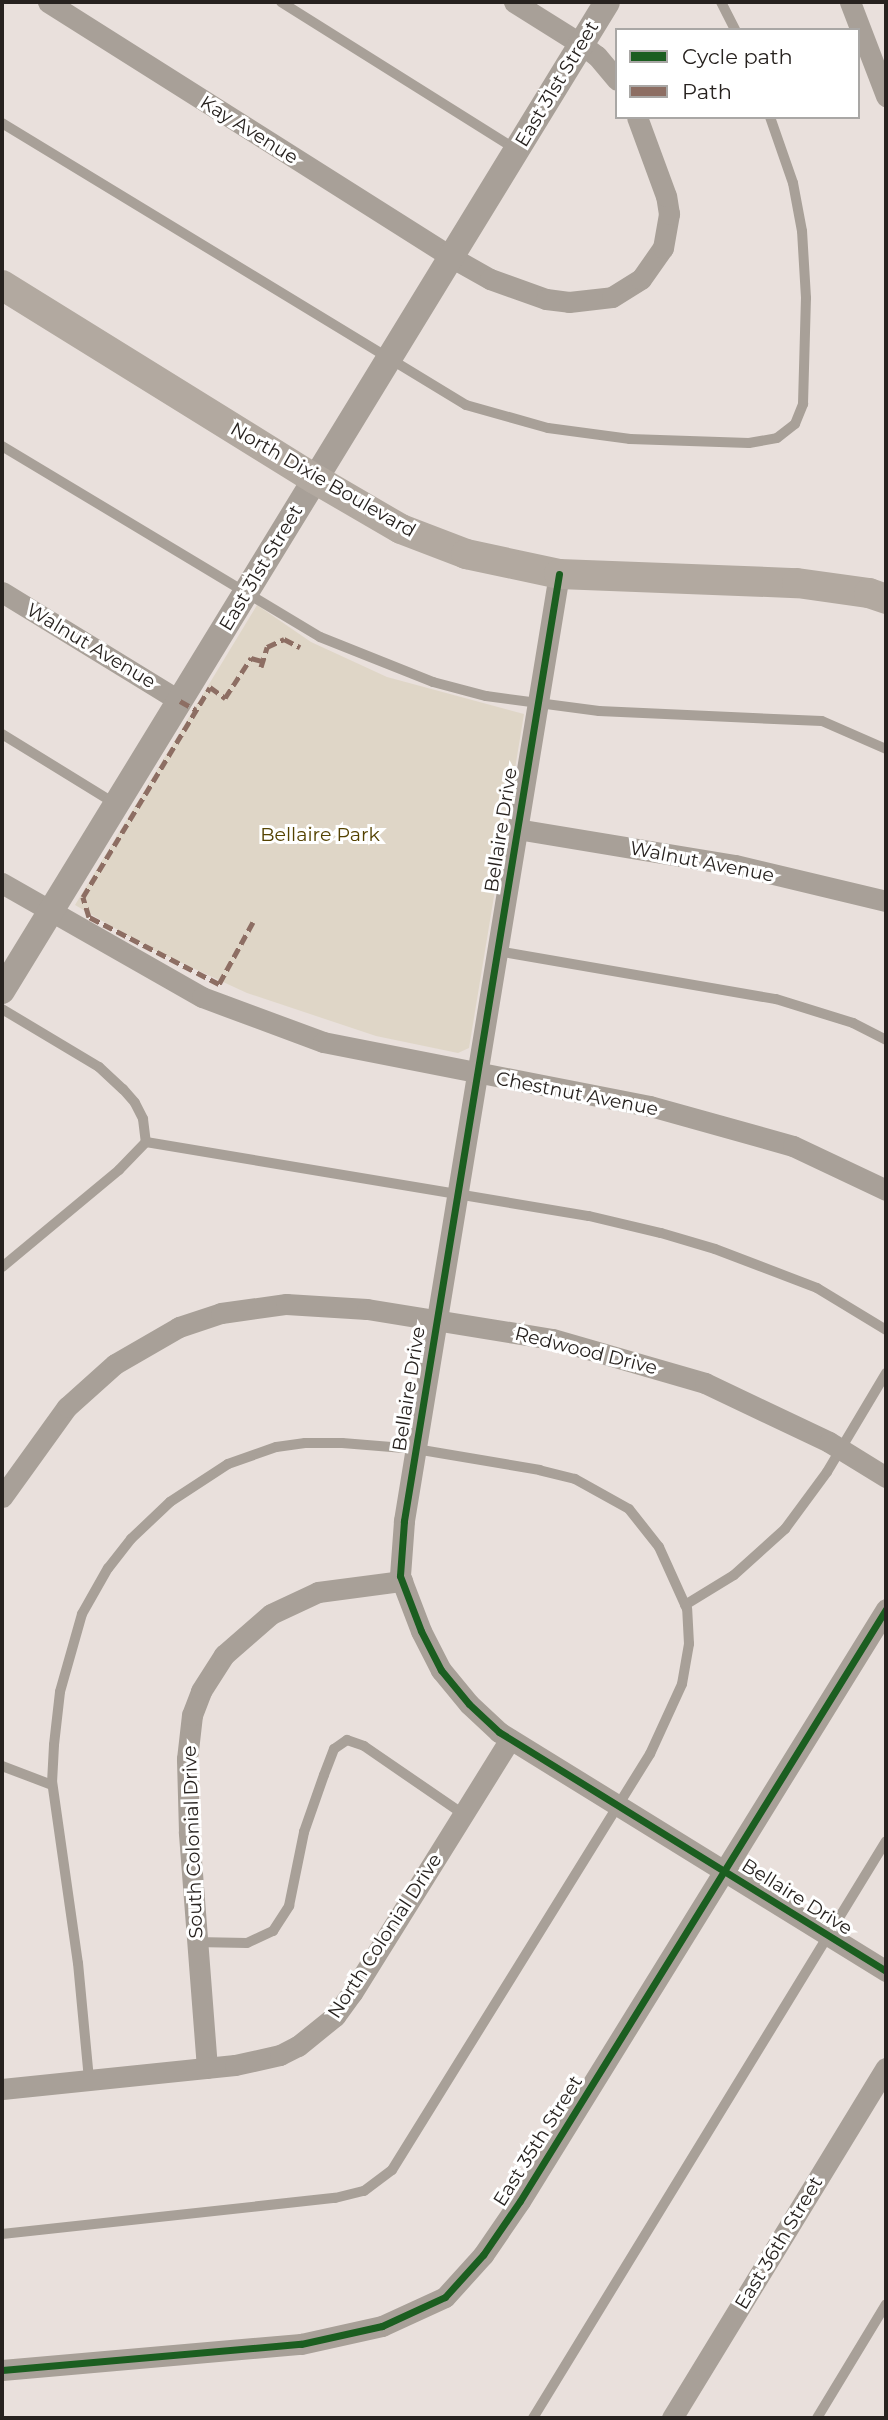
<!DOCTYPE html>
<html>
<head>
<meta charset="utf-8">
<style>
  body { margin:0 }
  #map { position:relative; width:888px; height:2420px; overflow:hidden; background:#e9e0dc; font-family:Montserrat,sans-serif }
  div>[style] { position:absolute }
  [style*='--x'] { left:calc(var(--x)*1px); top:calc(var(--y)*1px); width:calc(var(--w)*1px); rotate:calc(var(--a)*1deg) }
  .green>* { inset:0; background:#dfd6c7 }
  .service>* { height:10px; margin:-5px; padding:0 5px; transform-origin:5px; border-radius:5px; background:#a8a098 }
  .minor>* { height:21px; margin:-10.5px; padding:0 10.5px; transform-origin:10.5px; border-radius:10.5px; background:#a8a098 }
  .tertiary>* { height:26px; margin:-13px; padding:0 13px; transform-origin:13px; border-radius:13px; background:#a8a098 }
  .secondary>* { height:30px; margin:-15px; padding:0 15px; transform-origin:15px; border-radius:15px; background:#b2a9a0 }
  .quiet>* { height:5px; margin-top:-2.5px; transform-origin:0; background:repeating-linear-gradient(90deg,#8d6e63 0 10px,transparent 0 15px) }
  .cycleway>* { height:7px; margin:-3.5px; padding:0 3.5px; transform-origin:3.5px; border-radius:3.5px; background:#1b5e20 }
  span { translate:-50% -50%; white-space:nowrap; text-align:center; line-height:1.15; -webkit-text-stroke:6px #fff; paint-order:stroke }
  .street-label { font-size:19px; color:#27221f }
  .park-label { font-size:19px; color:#544200 }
  .frame { position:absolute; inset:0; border:4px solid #27221f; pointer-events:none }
  .legend { position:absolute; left:615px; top:28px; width:245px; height:91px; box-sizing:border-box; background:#fff; border:2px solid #a9a7a5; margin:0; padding:9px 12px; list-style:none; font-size:21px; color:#27221f }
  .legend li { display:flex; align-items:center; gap:14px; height:35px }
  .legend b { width:35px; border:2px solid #a9a7a5 }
</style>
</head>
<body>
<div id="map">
  <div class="green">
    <div style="clip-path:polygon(257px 605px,311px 642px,387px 677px,524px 714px,469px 1048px,458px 1053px,376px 1036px,247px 993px,147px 947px,75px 905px)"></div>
  </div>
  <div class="service">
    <div style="--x:281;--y:2;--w:279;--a:32.1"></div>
    <div style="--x:721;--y:2;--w:31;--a:63"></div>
    <div style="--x:2;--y:123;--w:543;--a:31.29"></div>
    <div style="--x:466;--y:405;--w:85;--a:15.7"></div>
    <div style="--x:548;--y:428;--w:83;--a:7.6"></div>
    <div style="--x:630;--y:439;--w:119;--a:1.9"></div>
    <div style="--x:749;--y:443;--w:28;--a:-10"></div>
    <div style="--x:777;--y:438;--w:23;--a:-38"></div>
    <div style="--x:795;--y:424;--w:22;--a:-68"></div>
    <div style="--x:803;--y:404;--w:106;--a:-88.4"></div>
    <div style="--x:806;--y:298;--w:67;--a:-93.4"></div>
    <div style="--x:802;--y:231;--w:49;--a:-100.6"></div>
    <div style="--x:793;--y:183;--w:70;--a:-109.2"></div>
    <div style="--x:2;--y:446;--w:371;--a:31"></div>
    <div style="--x:320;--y:637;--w:122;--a:21.7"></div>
    <div style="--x:433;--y:682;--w:55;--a:14.8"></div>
    <div style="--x:486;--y:696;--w:114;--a:7.6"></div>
    <div style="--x:599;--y:711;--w:223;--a:2.6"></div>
    <div style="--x:822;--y:721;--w:70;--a:23.6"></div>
    <div style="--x:2;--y:734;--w:134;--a:31.6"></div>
    <div style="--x:497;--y:951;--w:283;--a:9.8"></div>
    <div style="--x:776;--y:999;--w:81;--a:17.3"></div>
    <div style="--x:853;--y:1023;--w:37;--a:27"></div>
    <div style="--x:2;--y:1009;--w:113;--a:30.9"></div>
    <div style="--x:99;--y:1067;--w:33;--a:43"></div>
    <div style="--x:123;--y:1089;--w:18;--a:49"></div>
    <div style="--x:135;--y:1103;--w:18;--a:63"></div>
    <div style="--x:143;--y:1119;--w:23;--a:83"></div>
    <div style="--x:146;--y:1142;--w:39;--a:134"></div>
    <div style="--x:119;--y:1170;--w:152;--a:140.3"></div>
    <div style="--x:146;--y:1142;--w:449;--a:9.5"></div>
    <div style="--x:589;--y:1216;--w:74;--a:13.3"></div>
    <div style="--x:661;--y:1233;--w:56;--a:16.5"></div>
    <div style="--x:715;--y:1249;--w:109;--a:20.9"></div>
    <div style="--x:817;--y:1288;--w:81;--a:31.3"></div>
    <div style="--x:685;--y:1605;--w:57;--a:-31.5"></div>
    <div style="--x:734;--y:1575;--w:69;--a:-42"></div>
    <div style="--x:785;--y:1529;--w:71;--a:-53.6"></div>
    <div style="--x:827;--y:1472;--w:115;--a:-59.2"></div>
    <div style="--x:2;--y:1766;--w:53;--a:20.8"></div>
    <div style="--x:196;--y:1942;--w:51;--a:1.1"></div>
    <div style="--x:247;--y:1943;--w:29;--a:-25"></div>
    <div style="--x:273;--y:1931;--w:30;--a:-57"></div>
    <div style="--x:289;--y:1906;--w:76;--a:-78.5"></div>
    <div style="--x:304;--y:1832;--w:60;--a:-70.7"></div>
    <div style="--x:324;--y:1775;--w:28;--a:-69"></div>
    <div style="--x:334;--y:1749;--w:16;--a:-35"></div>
    <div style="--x:347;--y:1740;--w:18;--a:19"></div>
    <div style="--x:364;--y:1746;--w:120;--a:34.5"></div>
    <div style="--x:2;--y:2234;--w:335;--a:-6.2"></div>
    <div style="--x:335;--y:2198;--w:30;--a:-14"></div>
    <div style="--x:364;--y:2191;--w:35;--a:-37"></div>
    <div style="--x:392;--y:2170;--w:490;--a:-58.2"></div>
    <div style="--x:650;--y:1754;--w:77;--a:-65.4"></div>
    <div style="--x:682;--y:1684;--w:41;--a:-80.1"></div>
    <div style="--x:689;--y:1644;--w:35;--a:-93"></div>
    <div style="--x:687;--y:1609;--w:68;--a:-114.3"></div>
    <div style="--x:659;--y:1547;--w:48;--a:-128.3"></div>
    <div style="--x:629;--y:1509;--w:62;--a:-150.9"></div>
    <div style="--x:575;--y:1479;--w:36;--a:-166"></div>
    <div style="--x:540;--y:1470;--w:126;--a:-170.4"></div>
    <div style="--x:416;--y:1449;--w:74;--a:-175.4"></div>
    <div style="--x:342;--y:1443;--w:37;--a:180"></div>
    <div style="--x:305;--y:1443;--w:29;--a:172"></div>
    <div style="--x:276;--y:1447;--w:51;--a:160.5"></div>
    <div style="--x:228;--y:1464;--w:69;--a:146.8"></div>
    <div style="--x:170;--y:1502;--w:54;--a:136.5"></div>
    <div style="--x:131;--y:1539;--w:37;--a:128"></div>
    <div style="--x:108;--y:1568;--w:53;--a:119.5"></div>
    <div style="--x:82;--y:1614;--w:81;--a:105.8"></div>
    <div style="--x:60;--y:1692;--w:53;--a:96.5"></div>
    <div style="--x:54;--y:1745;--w:36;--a:93"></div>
    <div style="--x:52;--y:1781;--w:184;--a:81.9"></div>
    <div style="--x:78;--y:1963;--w:118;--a:84.6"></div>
    <div style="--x:533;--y:2418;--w:676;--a:-58.54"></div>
    <div style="--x:817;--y:2418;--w:133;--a:-58.8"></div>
  </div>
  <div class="minor">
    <div style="--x:48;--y:2;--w:477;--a:32.3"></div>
    <div style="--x:451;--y:257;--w:45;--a:29.4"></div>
    <div style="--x:490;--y:279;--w:59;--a:19.7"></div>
    <div style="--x:546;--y:299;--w:23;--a:7"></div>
    <div style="--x:569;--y:302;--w:43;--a:-6.6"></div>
    <div style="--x:612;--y:297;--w:34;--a:-32"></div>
    <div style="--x:641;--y:279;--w:38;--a:-55"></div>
    <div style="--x:663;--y:248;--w:35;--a:-80"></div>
    <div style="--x:669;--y:214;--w:18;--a:-99"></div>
    <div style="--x:666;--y:196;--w:84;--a:-110.2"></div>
    <div style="--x:514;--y:2;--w:79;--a:32.1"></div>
    <div style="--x:581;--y:44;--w:20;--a:37"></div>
    <div style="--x:597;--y:56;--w:31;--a:50"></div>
    <div style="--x:850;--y:2;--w:101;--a:69"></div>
    <div style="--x:559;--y:574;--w:960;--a:99.3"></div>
    <div style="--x:404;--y:1521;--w:55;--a:94.2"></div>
    <div style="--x:400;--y:1576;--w:59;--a:69.1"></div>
    <div style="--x:421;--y:1631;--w:44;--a:62.9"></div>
    <div style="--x:441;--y:1670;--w:44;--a:50.5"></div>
    <div style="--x:469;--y:1704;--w:41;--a:43"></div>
    <div style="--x:499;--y:1732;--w:455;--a:31.7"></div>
    <div style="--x:2;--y:592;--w:209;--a:31.5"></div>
    <div style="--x:517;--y:829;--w:221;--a:9.4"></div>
    <div style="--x:735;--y:865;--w:155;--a:13.4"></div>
    <div style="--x:2;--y:883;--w:230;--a:29.7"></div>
    <div style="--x:202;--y:997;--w:129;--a:20.4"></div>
    <div style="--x:323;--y:1042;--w:333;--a:11.1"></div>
    <div style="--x:650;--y:1106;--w:148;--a:15.6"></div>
    <div style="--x:793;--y:1146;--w:103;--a:25.3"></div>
    <div style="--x:2;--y:1497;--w:111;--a:-54.2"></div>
    <div style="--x:67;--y:1407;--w:64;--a:-41.9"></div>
    <div style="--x:115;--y:1364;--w:74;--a:-30"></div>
    <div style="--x:179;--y:1327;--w:44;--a:-18.4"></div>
    <div style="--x:221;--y:1313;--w:66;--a:-7.9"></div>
    <div style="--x:286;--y:1304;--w:81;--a:3.5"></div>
    <div style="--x:367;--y:1309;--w:188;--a:9.2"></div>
    <div style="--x:553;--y:1339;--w:158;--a:16.1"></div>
    <div style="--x:705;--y:1383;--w:137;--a:25.4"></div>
    <div style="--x:829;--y:1442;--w:67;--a:31.6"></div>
    <div style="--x:207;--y:2068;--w:237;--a:-94.4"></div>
    <div style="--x:189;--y:1832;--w:73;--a:-91.6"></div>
    <div style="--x:187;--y:1759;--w:44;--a:-83.5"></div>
    <div style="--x:192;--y:1715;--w:26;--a:-69"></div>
    <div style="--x:201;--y:1691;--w:43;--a:-57.4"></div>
    <div style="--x:224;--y:1655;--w:62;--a:-41.1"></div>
    <div style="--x:271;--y:1614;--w:52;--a:-25.1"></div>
    <div style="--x:318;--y:1592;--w:85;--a:-7.5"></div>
    <div style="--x:2;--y:2089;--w:234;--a:-5.9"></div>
    <div style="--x:235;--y:2065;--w:46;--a:-12.5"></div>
    <div style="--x:280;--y:2055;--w:20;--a:-27"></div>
    <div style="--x:298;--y:2046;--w:48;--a:-39"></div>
    <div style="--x:335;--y:2016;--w:29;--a:-54"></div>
    <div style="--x:352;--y:1993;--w:299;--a:-58.1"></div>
    <div style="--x:2;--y:2370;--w:300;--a:-5"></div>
    <div style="--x:301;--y:2344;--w:83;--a:-12.5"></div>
    <div style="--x:382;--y:2326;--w:69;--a:-24.7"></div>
    <div style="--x:445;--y:2297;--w:57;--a:-47.9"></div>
    <div style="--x:483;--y:2255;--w:65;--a:-55.6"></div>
    <div style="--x:520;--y:2201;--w:696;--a:-58.27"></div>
    <div style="--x:672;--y:2418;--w:410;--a:-58.6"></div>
  </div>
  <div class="tertiary">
    <div style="--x:2;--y:991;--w:1159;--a:-58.54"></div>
  </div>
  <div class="secondary">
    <div style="--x:2;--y:285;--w:368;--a:31.8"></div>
    <div style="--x:315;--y:479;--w:99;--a:30.2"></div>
    <div style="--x:401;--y:529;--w:70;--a:21"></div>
    <div style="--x:466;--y:554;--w:95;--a:12.1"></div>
    <div style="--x:559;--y:574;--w:238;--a:2.2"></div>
    <div style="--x:797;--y:583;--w:73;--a:7.9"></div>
    <div style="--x:869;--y:593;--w:18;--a:19"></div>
  </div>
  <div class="quiet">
    <div style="--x:261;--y:667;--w:21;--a:-73"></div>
    <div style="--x:267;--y:647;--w:19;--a:-25"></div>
    <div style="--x:284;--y:639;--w:18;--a:27"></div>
    <div style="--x:180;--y:701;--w:18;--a:29"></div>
    <div style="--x:253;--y:922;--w:71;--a:118.7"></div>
    <div style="--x:219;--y:984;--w:146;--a:-152.7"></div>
    <div style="--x:89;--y:917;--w:21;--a:-107"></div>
    <div style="--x:83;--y:897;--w:245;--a:-58.8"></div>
    <div style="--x:210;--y:687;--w:19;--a:36"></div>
    <div style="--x:225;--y:698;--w:48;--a:-57"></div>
    <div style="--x:251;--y:658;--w:11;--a:15"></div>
  </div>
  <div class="cycleway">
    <div style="--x:559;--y:574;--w:960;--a:99.3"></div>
    <div style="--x:404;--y:1521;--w:55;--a:94.2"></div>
    <div style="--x:400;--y:1576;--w:59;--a:69.1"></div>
    <div style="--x:421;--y:1631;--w:44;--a:62.9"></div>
    <div style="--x:441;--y:1670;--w:44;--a:50.5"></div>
    <div style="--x:469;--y:1704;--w:41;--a:43"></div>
    <div style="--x:499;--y:1732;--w:455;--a:31.7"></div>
    <div style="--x:2;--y:2370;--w:300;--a:-5"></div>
    <div style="--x:301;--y:2344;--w:83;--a:-12.5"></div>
    <div style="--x:382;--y:2326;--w:69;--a:-24.7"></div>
    <div style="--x:445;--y:2297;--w:57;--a:-47.9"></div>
    <div style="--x:483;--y:2255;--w:65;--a:-55.6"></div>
    <div style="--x:520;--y:2201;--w:696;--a:-58.27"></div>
  </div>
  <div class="street-label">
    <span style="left:557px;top:84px;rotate:-59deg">East 31st Street</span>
    <span style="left:249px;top:130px;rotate:32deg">Kay Avenue</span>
    <span style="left:323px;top:480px;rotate:30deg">North Dixie Boulevard</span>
    <span style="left:261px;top:568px;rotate:-59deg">East 31st Street</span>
    <span style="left:91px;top:646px;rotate:31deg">Walnut Avenue</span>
    <span style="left:501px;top:830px;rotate:-81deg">Bellaire Drive</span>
    <span style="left:702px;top:862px;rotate:11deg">Walnut Avenue</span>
    <span style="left:577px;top:1094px;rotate:11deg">Chestnut Avenue</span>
    <span style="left:586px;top:1351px;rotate:14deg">Redwood Drive</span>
    <span style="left:409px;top:1389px;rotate:-81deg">Bellaire Drive</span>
    <span style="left:193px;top:1842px;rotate:-92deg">South Colonial Drive</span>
    <span style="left:797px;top:1897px;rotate:32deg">Bellaire Drive</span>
    <span style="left:385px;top:1936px;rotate:-57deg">North Colonial Drive</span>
    <span style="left:538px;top:2141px;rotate:-58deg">East 35th Street</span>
    <span style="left:779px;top:2243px;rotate:-59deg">East 36th Street</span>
  </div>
  <div class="park-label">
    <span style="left:320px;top:835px">Bellaire Park</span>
  </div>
  <div class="frame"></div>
  <ul class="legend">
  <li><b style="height:9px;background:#1b5e20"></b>Cycle path</li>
  <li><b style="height:9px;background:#8d6e63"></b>Path</li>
  </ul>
</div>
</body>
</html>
